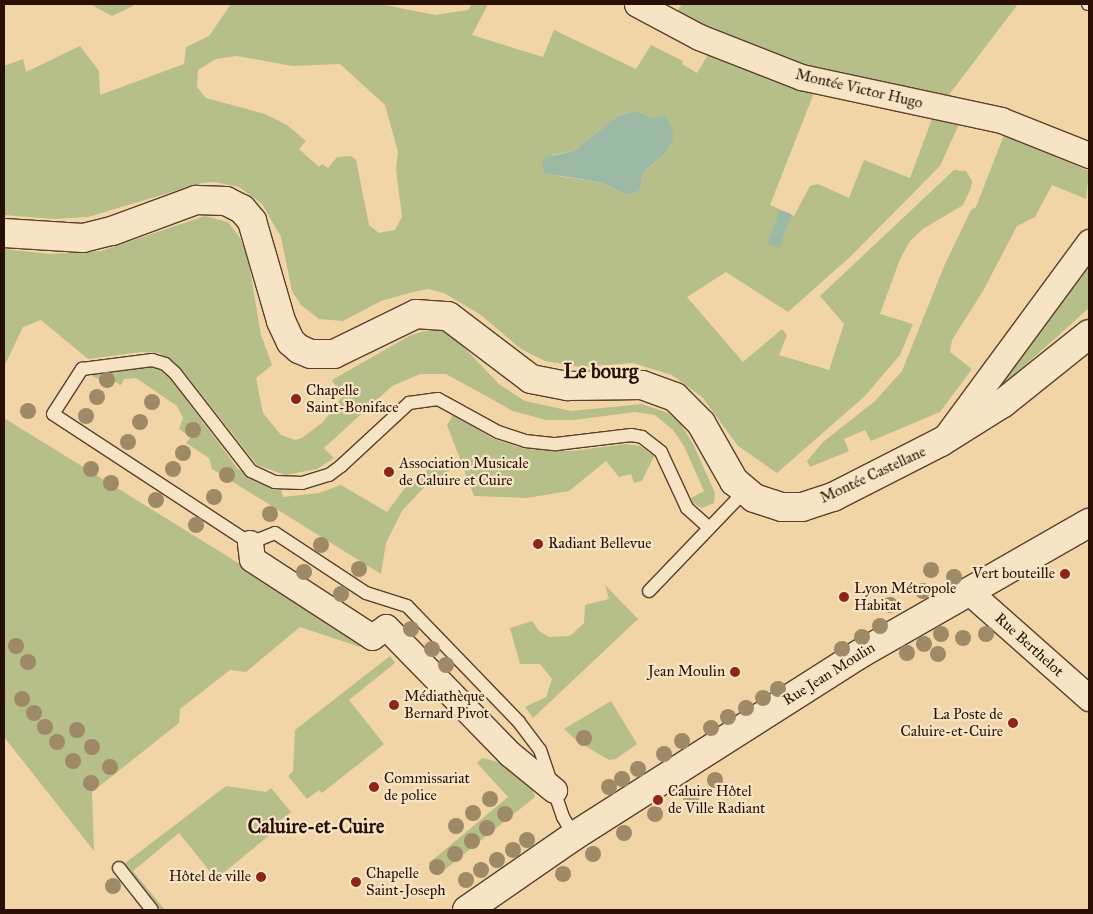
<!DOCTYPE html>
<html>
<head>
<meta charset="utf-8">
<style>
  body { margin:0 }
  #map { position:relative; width:1093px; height:914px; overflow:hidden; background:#f2d5a6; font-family:"IM FELL Great Primer",serif }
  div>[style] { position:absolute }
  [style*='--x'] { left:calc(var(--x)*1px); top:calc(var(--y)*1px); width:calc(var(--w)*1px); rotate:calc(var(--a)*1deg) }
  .green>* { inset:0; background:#b6be8a }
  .water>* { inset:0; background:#9bb9a5; transform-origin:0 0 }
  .roads { filter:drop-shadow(1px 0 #5b402d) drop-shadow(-1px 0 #5b402d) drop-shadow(0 1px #5b402d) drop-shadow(0 -1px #5b402d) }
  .lane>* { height:12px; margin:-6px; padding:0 6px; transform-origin:6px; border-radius:6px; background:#f7e4c5 }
  .street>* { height:25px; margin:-12.5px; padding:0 12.5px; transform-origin:12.5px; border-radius:12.5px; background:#f7e4c5 }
  .secondary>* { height:28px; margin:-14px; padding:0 14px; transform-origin:14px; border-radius:14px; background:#f7e4c5 }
  .trees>* { width:16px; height:16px; margin:-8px; border-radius:50%; background:#9e8a67 }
  .dots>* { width:14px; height:14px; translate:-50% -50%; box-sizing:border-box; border:2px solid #f7e4c5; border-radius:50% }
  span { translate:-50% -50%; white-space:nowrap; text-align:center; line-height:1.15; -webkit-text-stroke:4.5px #f7e4c5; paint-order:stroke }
  .street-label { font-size:15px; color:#290f05 }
  .poi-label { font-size:15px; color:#290f05 }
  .left { translate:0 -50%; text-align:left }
  .right { translate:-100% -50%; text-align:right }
  .district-label { font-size:20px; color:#290f05; font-weight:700 }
  .frame { position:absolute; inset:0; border:5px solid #290f05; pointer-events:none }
</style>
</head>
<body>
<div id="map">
  <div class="green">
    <div style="clip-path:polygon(90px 4px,137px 4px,112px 16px)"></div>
    <div style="clip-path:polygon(evenodd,231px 4px,380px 4px,435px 15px,468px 10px,472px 4px,488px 4px,472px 35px,543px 57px,554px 30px,636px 69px,651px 45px,683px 61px,682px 64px,697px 73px,709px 53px,814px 93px,770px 205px,794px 216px,810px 186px,818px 184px,849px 198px,864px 160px,910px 178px,932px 119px,959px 124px,940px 166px,850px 257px,788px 312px,726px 272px,687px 297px,743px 362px,782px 329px,787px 335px,779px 355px,829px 370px,844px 324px,820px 296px,954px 170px,966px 171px,972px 181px,971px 188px,963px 205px,923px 229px,910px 241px,900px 259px,880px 314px,913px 324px,900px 355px,865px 396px,777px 473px,738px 446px,702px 397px,672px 375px,633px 363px,581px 367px,545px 361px,521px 349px,481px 315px,444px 293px,428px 289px,413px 292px,381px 301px,343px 321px,319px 319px,301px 305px,292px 291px,281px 237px,262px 204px,239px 187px,214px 182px,202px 183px,88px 217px,55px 219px,4px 215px,4px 66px,23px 59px,26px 72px,80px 46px,99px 71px,100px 95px,184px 64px,186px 47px,209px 36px,231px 4px,237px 56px,292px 66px,340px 64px,385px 105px,398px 152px,396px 170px,402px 217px,395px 230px,379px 233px,369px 225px,356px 160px,351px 156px,337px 157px,328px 168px,322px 164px,319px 167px,299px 149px,306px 141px,287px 125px,265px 114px,206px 98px,197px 87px,198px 70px,216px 59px,237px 56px,231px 4px,635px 111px,654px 118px,659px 159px,643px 173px,638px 191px,626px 195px,604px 183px,558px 176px,552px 155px,574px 151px,616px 117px,635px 111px)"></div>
    <div style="clip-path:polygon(682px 4px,1018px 4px,948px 96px,817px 70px,749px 47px,676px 13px)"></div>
    <div style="clip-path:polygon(1004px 135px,1089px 171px,1086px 199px,1052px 185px,1035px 217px,1017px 226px,983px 291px,952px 340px,950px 352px,972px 369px,940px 412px,871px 441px,865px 430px,844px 439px,849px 451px,810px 467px,807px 461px,823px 442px,875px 401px,902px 371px,945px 264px,971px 210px,976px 207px)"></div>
    <div style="clip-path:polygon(205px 216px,228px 222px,240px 238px,248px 258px,261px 335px,272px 365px,256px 378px,263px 413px,281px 435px,295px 440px,302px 438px,323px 422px,342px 397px,332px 380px,411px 335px,437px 328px,456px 339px,499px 384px,525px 401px,571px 411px,642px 404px,668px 413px,679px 421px,693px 444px,715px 493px,714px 503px,702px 508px,693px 503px,691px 498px,704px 491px,684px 446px,673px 430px,655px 415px,635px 412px,574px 420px,546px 420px,513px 411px,446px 374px,420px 374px,392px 386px,324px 448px,334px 458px,317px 469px,285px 475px,257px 465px,184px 372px,159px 353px,141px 352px,88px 359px,41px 320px,23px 327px,4px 367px,4px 249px,49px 254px,101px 251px)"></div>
    <div style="clip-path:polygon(1089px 257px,1089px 308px,993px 394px,991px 388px)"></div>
    <div style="clip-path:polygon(143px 366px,159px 369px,169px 377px,238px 469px,259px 483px,281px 489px,283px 497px,319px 493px,341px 485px,387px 512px,404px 489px,429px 469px,447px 459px,451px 470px,427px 484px,402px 511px,386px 543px,381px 574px,212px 469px,209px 458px,186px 443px,191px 437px,179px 429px,183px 418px,177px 406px,136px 378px,124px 379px,121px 385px,109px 379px,107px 383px,88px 374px)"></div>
    <div style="clip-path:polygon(453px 415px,494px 439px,525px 449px,572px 451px,626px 444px,640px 446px,654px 456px,642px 481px,634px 483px,631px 474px,619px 477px,606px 461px,569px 491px,527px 498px,474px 496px,447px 425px)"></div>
    <div style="clip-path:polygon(4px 418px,366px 642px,360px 647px,300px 627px,246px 672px,230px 670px,180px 709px,179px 723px,92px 792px,94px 851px,4px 737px)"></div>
    <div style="clip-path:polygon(605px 585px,638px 619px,533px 718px,525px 707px,546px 697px,552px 679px,540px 664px,520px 664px,510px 628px,532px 621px,539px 631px,549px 637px,570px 636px,584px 623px,585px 605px,609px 599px)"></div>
    <div style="clip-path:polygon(390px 656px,395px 663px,349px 700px,384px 744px,322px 793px,319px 790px,307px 799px,288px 776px,293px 771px,295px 730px)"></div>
    <div style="clip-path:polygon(611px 701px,637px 744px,616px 759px,609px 760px,577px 741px,564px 729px)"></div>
    <div style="clip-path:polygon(482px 758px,511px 765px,531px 784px,535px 797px,438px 875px,429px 863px,508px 797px,477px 763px)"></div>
    <div style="clip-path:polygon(226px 786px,266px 792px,271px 788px,291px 812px,274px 825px,277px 829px,216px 879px,179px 833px,133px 871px,165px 910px,161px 910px,124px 864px)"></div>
  </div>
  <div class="water">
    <div style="clip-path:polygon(635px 111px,654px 118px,666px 116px,673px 132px,673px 139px,665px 153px,643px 173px,639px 191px,626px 195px,604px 183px,544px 173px,542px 161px,546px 157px,574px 151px,616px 117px)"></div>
    <div style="left:780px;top:210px;width:12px;height:36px;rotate:20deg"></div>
  </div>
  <div class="roads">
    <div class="lane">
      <div style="--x:1088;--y:4;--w:1;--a:0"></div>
      <div style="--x:649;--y:591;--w:139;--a:-46.2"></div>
      <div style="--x:574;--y:836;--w:22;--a:-120"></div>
      <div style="--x:563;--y:817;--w:71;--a:-108.9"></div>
      <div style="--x:540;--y:750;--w:35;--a:-127"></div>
      <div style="--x:519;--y:722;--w:161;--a:-134"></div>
      <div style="--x:407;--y:606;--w:43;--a:-162.4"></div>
      <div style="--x:366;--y:593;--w:109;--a:-146.6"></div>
      <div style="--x:275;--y:533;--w:27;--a:158"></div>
      <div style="--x:250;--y:543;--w:235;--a:-146.8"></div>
      <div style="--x:53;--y:414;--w:54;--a:-57.2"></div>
      <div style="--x:82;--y:369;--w:71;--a:-7.3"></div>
      <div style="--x:152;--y:360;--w:14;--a:17"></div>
      <div style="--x:165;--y:364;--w:13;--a:42"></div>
      <div style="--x:175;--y:373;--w:124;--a:52.2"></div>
      <div style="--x:251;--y:471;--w:26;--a:25"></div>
      <div style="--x:275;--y:482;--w:27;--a:2"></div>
      <div style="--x:302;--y:483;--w:28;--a:-17"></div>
      <div style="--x:329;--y:475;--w:15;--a:-37"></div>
      <div style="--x:341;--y:466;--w:93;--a:-42.8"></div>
      <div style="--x:409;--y:403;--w:29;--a:-8"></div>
      <div style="--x:438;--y:399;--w:68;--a:28.8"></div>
      <div style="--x:498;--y:432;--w:28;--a:18"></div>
      <div style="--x:525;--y:441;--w:31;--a:6"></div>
      <div style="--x:556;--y:444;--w:76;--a:-6.8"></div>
      <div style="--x:631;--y:435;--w:11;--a:10"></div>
      <div style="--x:642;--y:437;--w:24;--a:38"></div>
      <div style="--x:661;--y:452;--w:62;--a:65.1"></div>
      <div style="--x:687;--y:508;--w:30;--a:42"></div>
      <div style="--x:119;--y:868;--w:53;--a:51.8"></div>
    </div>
    <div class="street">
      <div style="--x:637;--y:4;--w:70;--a:28"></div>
      <div style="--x:699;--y:37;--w:110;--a:21.4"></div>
      <div style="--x:801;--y:77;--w:205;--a:12.1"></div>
      <div style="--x:1001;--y:120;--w:95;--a:21.7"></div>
      <div style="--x:944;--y:439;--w:245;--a:-53.6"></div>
      <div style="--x:250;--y:543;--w:16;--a:83"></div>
      <div style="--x:252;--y:559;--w:143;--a:33"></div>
      <div style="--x:372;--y:637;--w:17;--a:-36"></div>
      <div style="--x:386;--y:627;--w:177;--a:45.7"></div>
      <div style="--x:510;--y:754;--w:57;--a:39.3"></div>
      <div style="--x:968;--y:591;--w:162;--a:41.5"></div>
    </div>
    <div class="secondary">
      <div style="--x:4;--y:233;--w:79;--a:3.6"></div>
      <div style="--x:83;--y:238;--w:30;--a:-14"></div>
      <div style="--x:112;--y:231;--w:90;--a:-20.3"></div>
      <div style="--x:196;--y:200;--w:30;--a:2"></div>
      <div style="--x:226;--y:201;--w:18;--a:27"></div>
      <div style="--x:242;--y:209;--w:16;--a:50"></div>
      <div style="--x:252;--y:221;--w:104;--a:73.8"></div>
      <div style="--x:281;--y:321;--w:23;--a:65"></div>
      <div style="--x:291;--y:342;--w:11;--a:41"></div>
      <div style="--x:299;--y:349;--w:13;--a:23"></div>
      <div style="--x:311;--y:354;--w:23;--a:0"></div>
      <div style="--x:334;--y:354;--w:91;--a:-26"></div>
      <div style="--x:416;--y:314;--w:32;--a:4"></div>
      <div style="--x:448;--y:316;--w:104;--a:37.2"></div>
      <div style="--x:531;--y:379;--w:38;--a:11"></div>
      <div style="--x:568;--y:386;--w:74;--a:-0.8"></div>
      <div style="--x:642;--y:385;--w:35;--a:20"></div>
      <div style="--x:675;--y:397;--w:37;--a:45"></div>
      <div style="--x:701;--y:423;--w:67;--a:60.4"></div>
      <div style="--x:734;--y:481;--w:26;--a:40"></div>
      <div style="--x:754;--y:498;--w:29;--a:18"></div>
      <div style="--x:782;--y:507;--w:20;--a:0"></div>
      <div style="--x:802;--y:507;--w:33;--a:-18"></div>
      <div style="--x:833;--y:497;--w:121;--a:-27"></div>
      <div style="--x:941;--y:442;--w:73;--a:-32.2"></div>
      <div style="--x:1003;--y:403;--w:110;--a:-38.7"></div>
      <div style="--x:467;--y:910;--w:130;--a:-34.7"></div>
      <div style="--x:574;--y:836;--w:339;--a:-32.5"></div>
      <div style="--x:860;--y:654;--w:264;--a:-29.8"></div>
    </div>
  </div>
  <div class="trees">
    <div style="left:107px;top:380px"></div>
    <div style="left:97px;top:397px"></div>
    <div style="left:152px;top:402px"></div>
    <div style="left:28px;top:411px"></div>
    <div style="left:86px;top:416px"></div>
    <div style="left:140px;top:422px"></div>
    <div style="left:193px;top:430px"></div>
    <div style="left:128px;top:442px"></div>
    <div style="left:183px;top:453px"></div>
    <div style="left:91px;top:469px"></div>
    <div style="left:173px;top:469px"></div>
    <div style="left:227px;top:475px"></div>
    <div style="left:111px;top:483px"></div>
    <div style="left:214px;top:497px"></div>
    <div style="left:156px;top:500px"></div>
    <div style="left:270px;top:514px"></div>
    <div style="left:196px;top:525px"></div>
    <div style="left:321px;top:545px"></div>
    <div style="left:359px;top:569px"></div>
    <div style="left:931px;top:570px"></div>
    <div style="left:304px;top:572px"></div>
    <div style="left:954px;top:577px"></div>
    <div style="left:923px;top:591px"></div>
    <div style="left:341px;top:594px"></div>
    <div style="left:890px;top:605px"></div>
    <div style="left:880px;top:626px"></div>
    <div style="left:411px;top:629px"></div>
    <div style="left:941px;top:634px"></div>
    <div style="left:986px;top:634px"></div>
    <div style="left:862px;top:637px"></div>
    <div style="left:963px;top:638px"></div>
    <div style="left:924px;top:644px"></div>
    <div style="left:16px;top:646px"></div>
    <div style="left:432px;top:649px"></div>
    <div style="left:842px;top:649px"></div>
    <div style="left:907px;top:653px"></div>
    <div style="left:938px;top:654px"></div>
    <div style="left:28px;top:662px"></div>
    <div style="left:446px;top:665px"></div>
    <div style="left:778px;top:689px"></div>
    <div style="left:763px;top:698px"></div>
    <div style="left:22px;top:699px"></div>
    <div style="left:746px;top:708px"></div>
    <div style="left:34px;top:713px"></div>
    <div style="left:728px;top:717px"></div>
    <div style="left:45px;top:727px"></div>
    <div style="left:711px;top:728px"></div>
    <div style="left:77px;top:730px"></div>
    <div style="left:584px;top:738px"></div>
    <div style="left:682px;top:741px"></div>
    <div style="left:57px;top:742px"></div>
    <div style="left:92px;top:747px"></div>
    <div style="left:664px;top:754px"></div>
    <div style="left:73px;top:761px"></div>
    <div style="left:110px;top:767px"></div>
    <div style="left:638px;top:769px"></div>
    <div style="left:622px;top:779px"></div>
    <div style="left:715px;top:780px"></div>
    <div style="left:91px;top:783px"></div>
    <div style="left:609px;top:787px"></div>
    <div style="left:691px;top:798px"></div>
    <div style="left:490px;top:799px"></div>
    <div style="left:473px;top:813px"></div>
    <div style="left:505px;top:814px"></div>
    <div style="left:655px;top:814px"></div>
    <div style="left:456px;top:826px"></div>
    <div style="left:487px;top:828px"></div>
    <div style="left:624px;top:833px"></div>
    <div style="left:527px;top:840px"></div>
    <div style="left:472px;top:841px"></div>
    <div style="left:513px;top:850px"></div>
    <div style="left:455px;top:854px"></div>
    <div style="left:593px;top:854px"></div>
    <div style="left:497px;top:860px"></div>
    <div style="left:437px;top:867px"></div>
    <div style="left:481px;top:870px"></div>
    <div style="left:563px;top:874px"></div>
    <div style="left:466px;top:880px"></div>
    <div style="left:113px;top:886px"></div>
  </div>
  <div class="dots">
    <div style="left:296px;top:399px;background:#8f2418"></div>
    <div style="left:389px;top:472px;background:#8f2418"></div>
    <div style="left:538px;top:544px;background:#8f2418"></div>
    <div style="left:1065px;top:574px;background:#8f2418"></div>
    <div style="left:844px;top:597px;background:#8f2418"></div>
    <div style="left:735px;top:672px;background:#8f2418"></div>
    <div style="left:394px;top:705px;background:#8f2418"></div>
    <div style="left:1013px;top:723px;background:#8f2418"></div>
    <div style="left:374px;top:787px;background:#8f2418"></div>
    <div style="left:658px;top:800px;background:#8f2418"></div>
    <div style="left:261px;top:877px;background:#8f2418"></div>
    <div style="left:356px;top:882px;background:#8f2418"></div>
  </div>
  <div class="street-label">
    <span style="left:859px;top:89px;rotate:13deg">Montée Victor Hugo</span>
    <span style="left:873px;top:475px;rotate:-25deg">Montée Castellane</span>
    <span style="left:1029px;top:645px;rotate:42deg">Rue Berthelot</span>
    <span style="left:829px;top:674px;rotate:-32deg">Rue Jean Moulin</span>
  </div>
  <div class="poi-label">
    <span class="left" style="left:306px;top:399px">Chapelle<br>Saint-Boniface</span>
    <span class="left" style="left:399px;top:472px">Association Musicale<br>de Caluire et Cuire</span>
    <span class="left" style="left:548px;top:544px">Radiant Bellevue</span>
    <span class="right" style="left:1055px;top:574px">Vert bouteille</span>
    <span class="left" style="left:854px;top:597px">Lyon Métropole<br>Habitat</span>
    <span class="right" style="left:725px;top:672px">Jean Moulin</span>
    <span class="left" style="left:404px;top:705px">Médiathèque<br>Bernard Pivot</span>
    <span class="right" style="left:1003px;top:723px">La Poste de<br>Caluire-et-Cuire</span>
    <span class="left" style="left:384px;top:787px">Commissariat<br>de police</span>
    <span class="left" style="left:668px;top:800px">Caluire Hôtel<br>de Ville Radiant</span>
    <span class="left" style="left:366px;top:882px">Chapelle<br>Saint-Joseph</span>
    <span class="right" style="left:251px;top:877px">Hôtel de ville</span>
  </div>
  <div class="district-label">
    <span style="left:601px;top:371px">Le bourg</span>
    <span style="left:316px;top:826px">Caluire-et-Cuire</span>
  </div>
  <div class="frame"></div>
</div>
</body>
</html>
